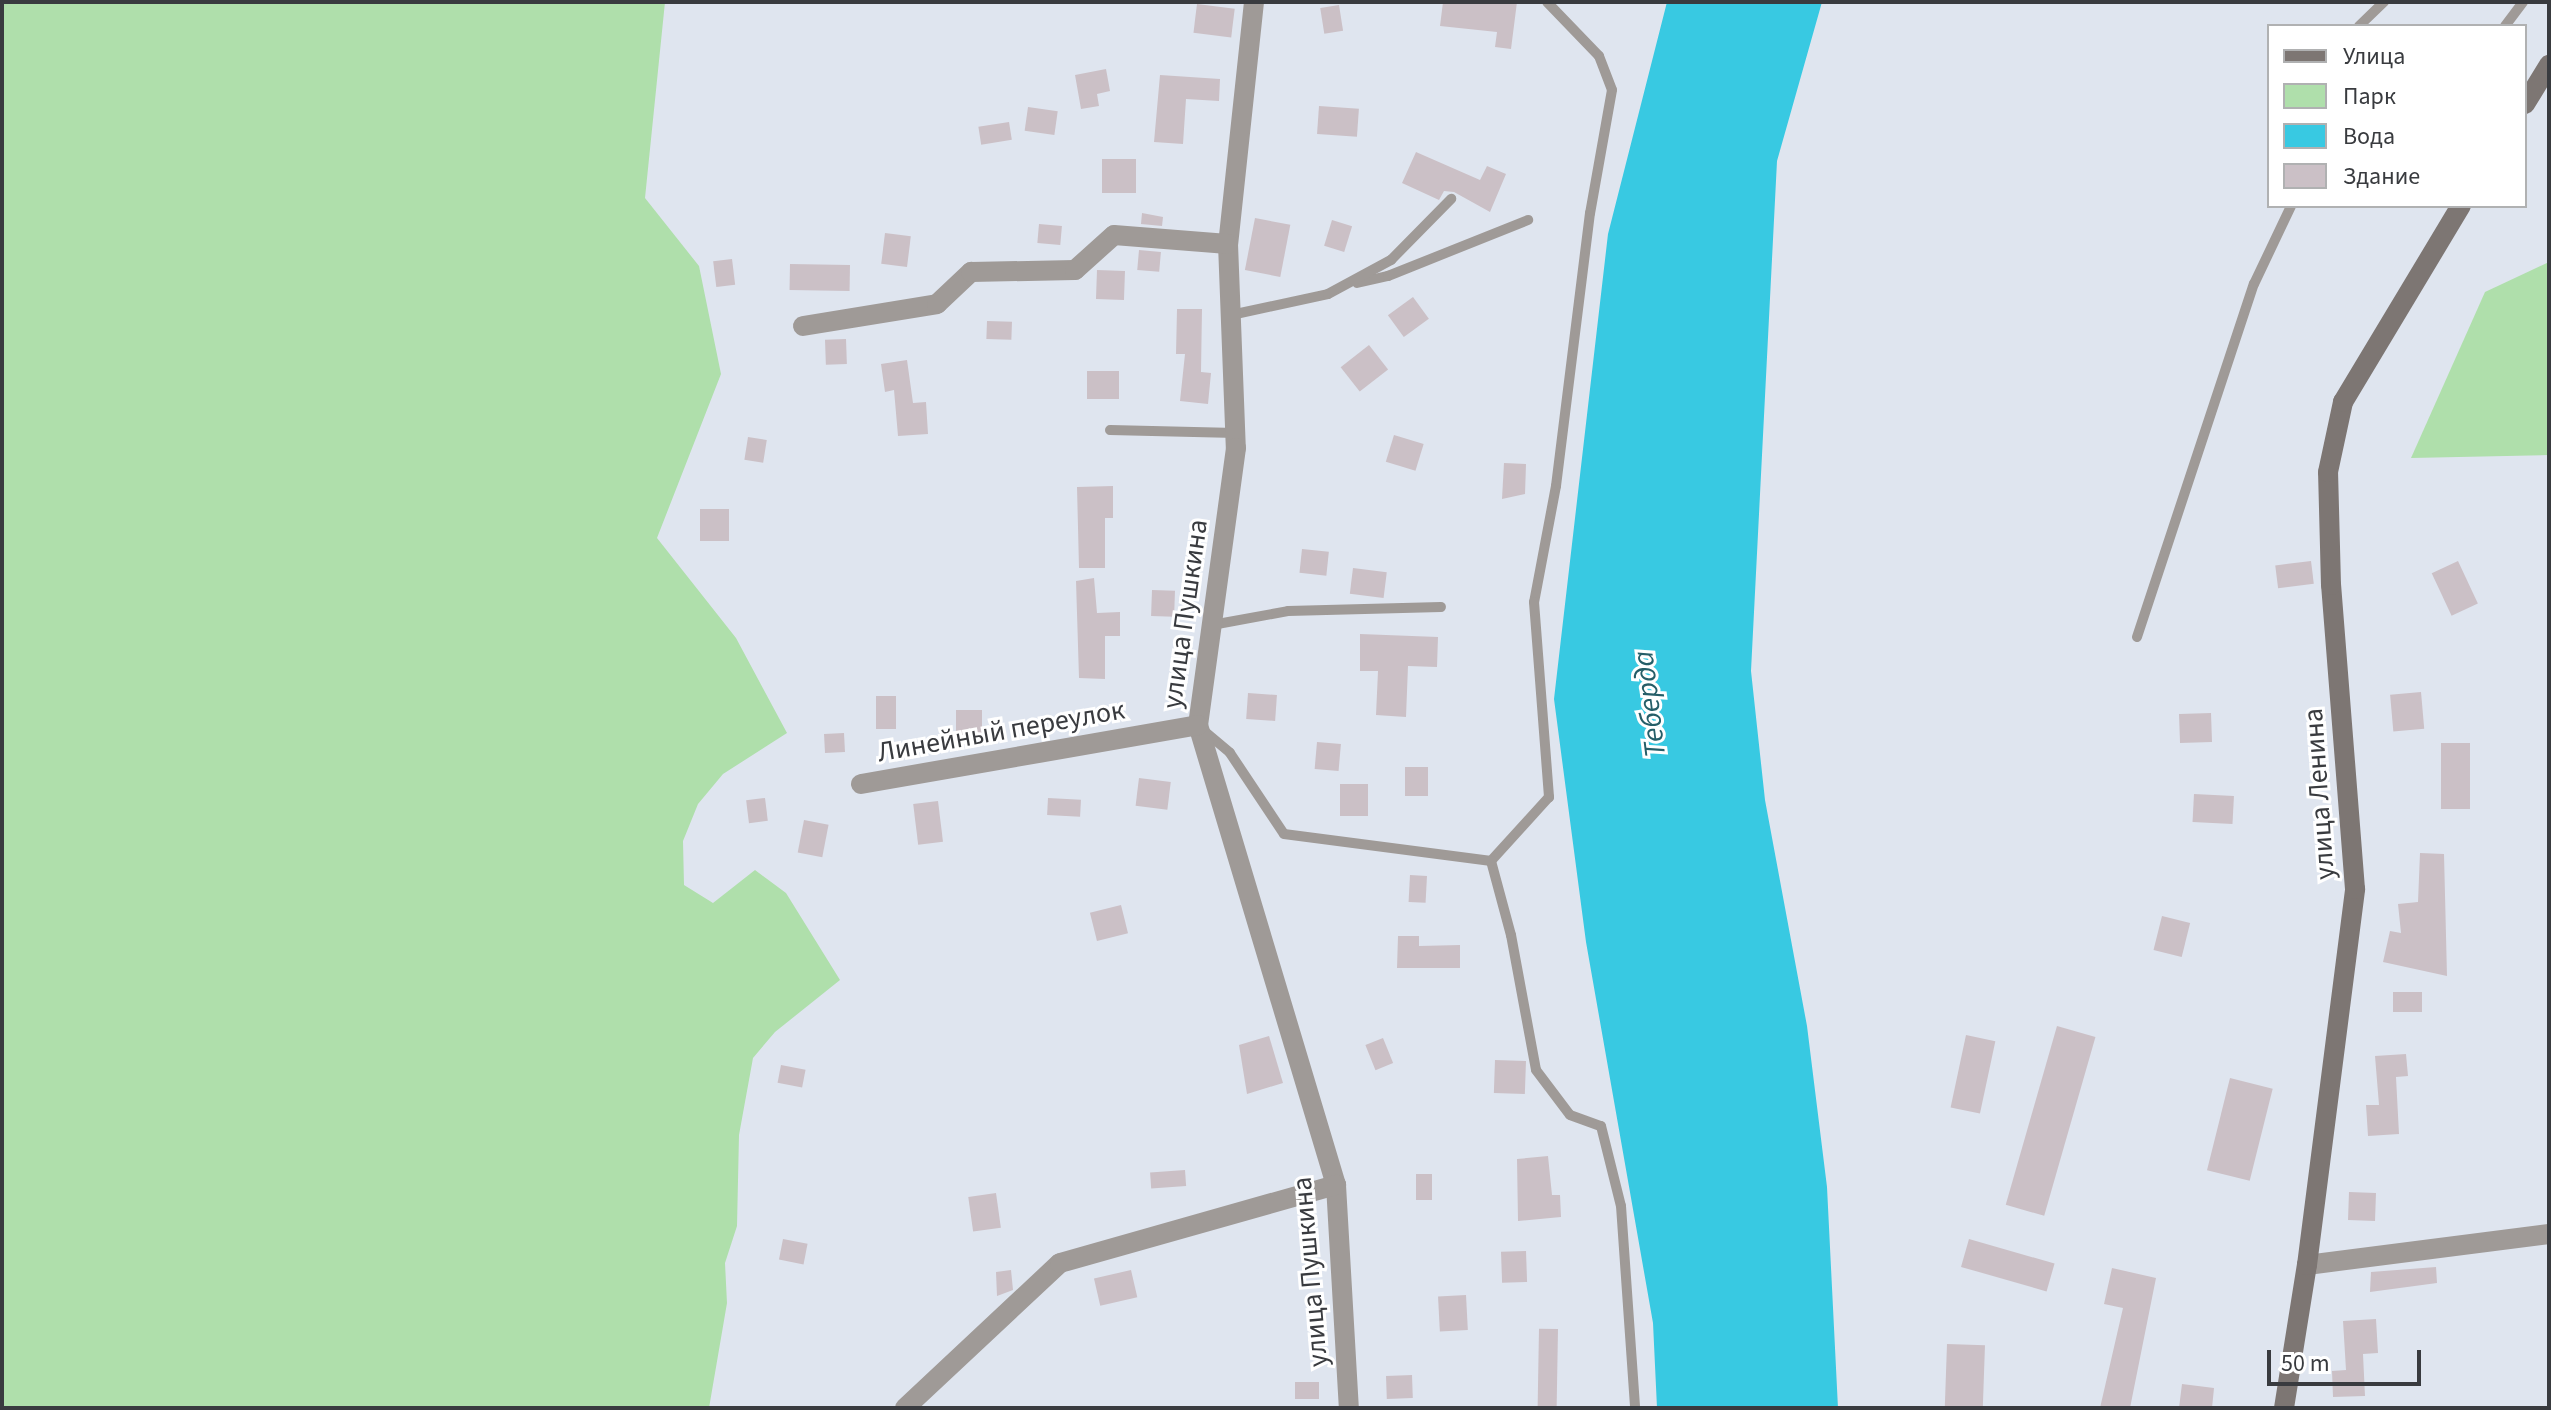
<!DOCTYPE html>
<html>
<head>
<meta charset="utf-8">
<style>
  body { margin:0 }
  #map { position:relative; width:2551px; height:1410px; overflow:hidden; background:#dfe5ef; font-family:"Source Sans 3",sans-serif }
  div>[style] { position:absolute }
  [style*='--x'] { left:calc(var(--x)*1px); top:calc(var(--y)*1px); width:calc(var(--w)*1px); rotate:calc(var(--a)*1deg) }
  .green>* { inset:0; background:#afdfab }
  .water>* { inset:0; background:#38c9e2 }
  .building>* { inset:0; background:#cbc0c6; transform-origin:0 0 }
  .lane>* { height:10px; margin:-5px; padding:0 5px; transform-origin:5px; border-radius:5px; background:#9f9a97 }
  .street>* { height:20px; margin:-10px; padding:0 10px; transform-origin:10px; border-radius:10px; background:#9f9a97 }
  .secondary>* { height:20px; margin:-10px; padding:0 10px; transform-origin:10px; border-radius:10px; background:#7d7673 }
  span { translate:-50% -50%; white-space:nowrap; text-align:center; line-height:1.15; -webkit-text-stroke:6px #fff; paint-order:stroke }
  .street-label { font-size:28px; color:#393b3f }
  .water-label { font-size:30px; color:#255e68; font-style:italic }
  .frame { position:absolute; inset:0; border:4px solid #393b3f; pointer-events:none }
  .legend { position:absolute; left:2267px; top:24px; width:260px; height:184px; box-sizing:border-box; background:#fff; border:2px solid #b0b1b2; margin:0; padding:10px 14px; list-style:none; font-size:24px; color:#393b3f }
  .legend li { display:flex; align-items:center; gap:16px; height:40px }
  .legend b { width:40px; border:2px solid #b0b1b2 }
  .scale { position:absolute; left:2267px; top:1350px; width:154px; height:36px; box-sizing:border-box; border:4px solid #393b3f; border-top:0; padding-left:10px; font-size:24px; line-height:28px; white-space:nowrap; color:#393b3f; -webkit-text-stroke:6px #fff; paint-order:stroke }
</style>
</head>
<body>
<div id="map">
  <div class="green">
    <div style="clip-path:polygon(2px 2px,665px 2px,645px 198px,699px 266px,721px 374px,657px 538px,736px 638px,787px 733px,723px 774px,698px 804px,683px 841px,684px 885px,713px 903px,755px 870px,786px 893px,840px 980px,775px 1032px,753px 1058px,739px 1135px,737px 1226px,725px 1263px,727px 1303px,709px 1408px,2px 1408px)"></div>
    <div style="clip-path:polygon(2549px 262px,2549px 455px,2411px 458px,2485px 292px)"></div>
  </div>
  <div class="water">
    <div style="clip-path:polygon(1667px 2px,1822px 2px,1777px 161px,1751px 671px,1765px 800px,1807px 1026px,1827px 1187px,1838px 1408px,1657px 1408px,1653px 1323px,1586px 942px,1554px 699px,1608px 234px)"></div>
  </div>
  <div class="building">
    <div style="clip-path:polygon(1443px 2px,1517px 2px,1511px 49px,1495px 47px,1497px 32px,1440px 26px)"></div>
    <div style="left:1197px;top:4px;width:38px;height:29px;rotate:7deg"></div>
    <div style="left:1339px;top:5px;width:26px;height:19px;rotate:81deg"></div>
    <div style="clip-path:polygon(1106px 69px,1110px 91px,1097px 94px,1099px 106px,1081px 109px,1075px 75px)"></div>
    <div style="clip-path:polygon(1160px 75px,1220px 79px,1219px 101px,1186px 99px,1183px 144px,1154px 142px)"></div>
    <div style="left:1319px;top:106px;width:40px;height:28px;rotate:4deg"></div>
    <div style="left:1028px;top:107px;width:30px;height:24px;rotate:8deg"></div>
    <div style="left:1009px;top:122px;width:18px;height:31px;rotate:81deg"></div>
    <div style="clip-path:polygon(1416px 152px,1480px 180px,1487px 166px,1506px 174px,1490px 212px,1454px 192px,1444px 191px,1439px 200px,1402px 183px)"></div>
    <div style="left:1102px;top:159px;width:34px;height:34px"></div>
    <div style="clip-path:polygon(1142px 213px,1163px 217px,1162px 226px,1141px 224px)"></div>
    <div style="left:1255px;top:218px;width:36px;height:53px;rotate:11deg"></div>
    <div style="left:1332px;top:220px;width:21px;height:27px;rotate:17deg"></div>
    <div style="left:1039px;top:224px;width:23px;height:19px;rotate:5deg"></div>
    <div style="left:885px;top:233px;width:26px;height:31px;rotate:7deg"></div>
    <div style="left:1139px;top:250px;width:22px;height:20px;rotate:5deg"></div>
    <div style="left:732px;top:259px;width:26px;height:19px;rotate:83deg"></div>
    <div style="left:790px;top:264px;width:60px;height:26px;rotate:1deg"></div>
    <div style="left:1097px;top:270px;width:28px;height:29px;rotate:2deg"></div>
    <div style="left:1413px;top:297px;width:27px;height:31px;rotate:54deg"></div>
    <div style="clip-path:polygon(1177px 309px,1202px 309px,1201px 372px,1211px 373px,1208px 404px,1180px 401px,1185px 354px,1176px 354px)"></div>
    <div style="left:987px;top:321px;width:25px;height:18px;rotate:2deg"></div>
    <div style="left:846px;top:339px;width:25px;height:21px;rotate:88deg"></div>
    <div style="left:1369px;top:345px;width:31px;height:36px;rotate:52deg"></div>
    <div style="clip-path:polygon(907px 360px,913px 403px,926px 402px,928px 434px,898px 436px,894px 390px,885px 392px,881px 364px)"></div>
    <div style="left:1087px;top:371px;width:32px;height:28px"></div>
    <div style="left:1394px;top:435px;width:31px;height:28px;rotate:17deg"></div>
    <div style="left:748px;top:437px;width:19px;height:23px;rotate:9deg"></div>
    <div style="clip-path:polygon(1504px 463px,1526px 464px,1525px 494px,1502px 499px)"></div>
    <div style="clip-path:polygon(1113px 486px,1113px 518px,1105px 518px,1105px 568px,1079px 568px,1077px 487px)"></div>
    <div style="left:700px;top:509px;width:29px;height:32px"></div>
    <div style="left:1302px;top:549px;width:27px;height:24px;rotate:6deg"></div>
    <div style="left:2311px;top:561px;width:23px;height:36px;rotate:83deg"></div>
    <div style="left:2458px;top:561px;width:47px;height:29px;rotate:65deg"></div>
    <div style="left:1353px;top:568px;width:34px;height:26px;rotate:7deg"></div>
    <div style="clip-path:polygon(1094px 578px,1097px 613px,1120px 612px,1120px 636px,1105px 636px,1105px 679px,1079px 678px,1076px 581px)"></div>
    <div style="left:1152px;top:590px;width:23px;height:26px;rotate:2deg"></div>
    <div style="clip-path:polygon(1360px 634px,1438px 637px,1437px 667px,1408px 666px,1406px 717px,1376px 715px,1378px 671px,1360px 671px)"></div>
    <div style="left:2421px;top:692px;width:37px;height:31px;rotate:85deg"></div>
    <div style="left:1248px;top:693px;width:29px;height:26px;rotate:4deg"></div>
    <div style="left:876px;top:696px;width:20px;height:33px"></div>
    <div style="left:956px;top:710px;width:26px;height:25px"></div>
    <div style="left:2211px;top:713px;width:29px;height:32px;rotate:88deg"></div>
    <div style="left:844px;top:733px;width:19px;height:20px;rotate:87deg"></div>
    <div style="left:1317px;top:742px;width:24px;height:27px;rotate:5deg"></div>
    <div style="left:2441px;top:743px;width:29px;height:66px"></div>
    <div style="left:1405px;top:767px;width:23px;height:29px"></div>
    <div style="left:1139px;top:778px;width:32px;height:28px;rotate:7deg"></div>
    <div style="left:1368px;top:784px;width:32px;height:28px;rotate:90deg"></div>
    <div style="left:2194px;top:794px;width:40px;height:28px;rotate:3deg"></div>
    <div style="left:765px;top:798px;width:23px;height:19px;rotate:83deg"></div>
    <div style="left:1048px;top:798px;width:33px;height:17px;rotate:3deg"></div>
    <div style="left:938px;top:801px;width:41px;height:25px;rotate:83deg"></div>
    <div style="left:804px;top:820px;width:25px;height:33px;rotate:11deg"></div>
    <div style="clip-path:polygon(2420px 853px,2444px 854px,2447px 976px,2383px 962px,2390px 931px,2401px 933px,2398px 904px,2418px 902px)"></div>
    <div style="left:1410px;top:875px;width:17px;height:27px;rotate:3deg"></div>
    <div style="left:1121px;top:905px;width:29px;height:32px;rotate:76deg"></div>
    <div style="left:2162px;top:916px;width:29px;height:35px;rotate:14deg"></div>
    <div style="clip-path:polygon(1398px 936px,1419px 936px,1419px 946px,1460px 945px,1460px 968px,1397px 968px)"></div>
    <div style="left:2422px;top:992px;width:20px;height:29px;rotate:90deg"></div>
    <div style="left:2057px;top:1026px;width:40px;height:186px;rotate:16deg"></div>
    <div style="left:1966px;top:1035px;width:30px;height:74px;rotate:12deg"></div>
    <div style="clip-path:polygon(1269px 1036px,1283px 1083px,1247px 1094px,1239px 1045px)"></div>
    <div style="left:1383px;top:1038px;width:27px;height:19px;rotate:68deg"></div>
    <div style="clip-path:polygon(2406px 1054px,2408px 1076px,2396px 1077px,2399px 1134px,2368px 1136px,2366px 1105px,2379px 1105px,2375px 1056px)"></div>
    <div style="left:1495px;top:1060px;width:31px;height:33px;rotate:2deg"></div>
    <div style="left:781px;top:1065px;width:25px;height:18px;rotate:11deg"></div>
    <div style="left:2230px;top:1078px;width:44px;height:95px;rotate:14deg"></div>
    <div style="clip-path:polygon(1548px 1156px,1552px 1195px,1560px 1195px,1561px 1217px,1518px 1221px,1517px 1159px)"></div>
    <div style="left:1185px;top:1170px;width:16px;height:35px;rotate:86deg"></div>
    <div style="left:1416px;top:1174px;width:16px;height:26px"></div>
    <div style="left:2349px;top:1192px;width:27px;height:28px;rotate:2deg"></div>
    <div style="left:996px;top:1193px;width:35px;height:28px;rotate:82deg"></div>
    <div style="left:783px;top:1239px;width:25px;height:21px;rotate:11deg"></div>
    <div style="left:1969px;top:1239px;width:89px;height:29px;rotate:16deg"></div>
    <div style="left:1526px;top:1251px;width:31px;height:25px;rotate:88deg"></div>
    <div style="clip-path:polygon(2436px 1267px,2437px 1283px,2370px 1292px,2371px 1272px)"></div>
    <div style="clip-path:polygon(2112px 1268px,2156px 1278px,2130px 1408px,2100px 1408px,2123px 1308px,2104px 1304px)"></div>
    <div style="clip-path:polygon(1011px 1270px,1013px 1290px,997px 1296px,996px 1272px)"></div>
    <div style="left:1131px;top:1270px;width:28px;height:38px;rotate:77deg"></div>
    <div style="left:1466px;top:1295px;width:35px;height:28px;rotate:87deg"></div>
    <div style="clip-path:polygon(2376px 1319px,2378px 1353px,2363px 1354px,2365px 1396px,2333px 1397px,2332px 1371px,2346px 1370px,2343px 1321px)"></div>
    <div style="left:1558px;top:1329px;width:79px;height:19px;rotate:91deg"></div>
    <div style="left:1947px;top:1344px;width:38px;height:64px;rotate:2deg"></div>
    <div style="left:1412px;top:1375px;width:23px;height:26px;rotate:88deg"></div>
    <div style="left:1295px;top:1382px;width:24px;height:17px"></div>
    <div style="clip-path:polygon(2182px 1384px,2214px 1388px,2212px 1408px,2179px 1408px)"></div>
  </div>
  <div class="lane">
    <div style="--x:1547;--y:2;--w:75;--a:46.1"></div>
    <div style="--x:1599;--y:56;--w:36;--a:69"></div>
    <div style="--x:1612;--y:90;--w:125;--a:100.1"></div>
    <div style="--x:1590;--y:213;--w:275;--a:97.1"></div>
    <div style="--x:1556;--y:486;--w:118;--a:100.7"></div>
    <div style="--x:1534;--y:602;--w:196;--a:85.6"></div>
    <div style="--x:1549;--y:797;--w:86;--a:132.2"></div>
    <div style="--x:1491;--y:861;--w:77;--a:74.9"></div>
    <div style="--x:1511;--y:935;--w:137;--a:79.5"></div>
    <div style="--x:1536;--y:1070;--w:56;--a:52.9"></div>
    <div style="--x:1570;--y:1115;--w:33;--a:20"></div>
    <div style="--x:1601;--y:1126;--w:82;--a:76"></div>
    <div style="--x:1621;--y:1206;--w:202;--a:86"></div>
    <div style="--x:2359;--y:26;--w:35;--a:-44"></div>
    <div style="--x:2505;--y:26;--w:30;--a:-53"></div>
    <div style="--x:1357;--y:283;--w:32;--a:-13"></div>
    <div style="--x:1388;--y:276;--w:151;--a:-21.8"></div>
    <div style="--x:1231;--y:315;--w:99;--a:-12.2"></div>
    <div style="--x:1328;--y:294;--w:72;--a:-28.4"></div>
    <div style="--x:1391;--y:260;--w:86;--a:-45.5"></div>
    <div style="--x:1110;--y:430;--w:126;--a:1.4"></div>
    <div style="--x:1212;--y:625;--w:77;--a:-10.4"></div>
    <div style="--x:1288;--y:611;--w:153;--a:-1.5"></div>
    <div style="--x:2137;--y:637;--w:372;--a:-71.7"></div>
    <div style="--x:2254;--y:284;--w:86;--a:-64.6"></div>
    <div style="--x:1203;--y:730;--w:35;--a:40"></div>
    <div style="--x:1230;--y:753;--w:97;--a:56.3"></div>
    <div style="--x:1284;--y:834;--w:209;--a:7.4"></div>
  </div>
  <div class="street">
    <div style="--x:1254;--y:2;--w:243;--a:96.1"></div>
    <div style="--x:1228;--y:244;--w:204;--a:87.8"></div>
    <div style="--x:1236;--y:448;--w:280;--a:97.8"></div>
    <div style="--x:1198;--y:725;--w:480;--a:73.3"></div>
    <div style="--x:1336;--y:1185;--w:223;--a:86.7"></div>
    <div style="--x:803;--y:326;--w:136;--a:-9.3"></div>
    <div style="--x:937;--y:304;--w:47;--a:-43.3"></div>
    <div style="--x:971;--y:272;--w:104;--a:-1.1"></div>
    <div style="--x:1075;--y:270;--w:52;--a:-41.9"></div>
    <div style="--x:1114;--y:235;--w:114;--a:4.5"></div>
    <div style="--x:861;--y:784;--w:342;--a:-9.9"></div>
    <div style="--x:2307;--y:1265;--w:244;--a:-7.3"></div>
    <div style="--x:905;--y:1408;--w:212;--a:-43.1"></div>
    <div style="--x:1060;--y:1263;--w:287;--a:-15.8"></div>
  </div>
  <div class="secondary">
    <div style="--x:2525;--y:104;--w:46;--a:-58.4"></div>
    <div style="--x:2284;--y:1408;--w:145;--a:-80.9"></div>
    <div style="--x:2307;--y:1265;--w:379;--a:-82.7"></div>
    <div style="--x:2355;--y:889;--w:305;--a:-94.5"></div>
    <div style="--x:2331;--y:585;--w:113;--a:-91.5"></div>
    <div style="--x:2328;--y:472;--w:72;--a:-77.9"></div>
    <div style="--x:2343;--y:402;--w:229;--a:-59"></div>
  </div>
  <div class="street-label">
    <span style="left:1185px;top:614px;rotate:-82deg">улица Пушкина</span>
    <span style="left:1001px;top:731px;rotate:-10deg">Линейный переулок</span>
    <span style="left:2319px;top:794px;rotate:-94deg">улица Ленина</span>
    <span style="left:1310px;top:1272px;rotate:-95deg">улица Пушкина</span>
  </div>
  <div class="water-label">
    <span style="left:1650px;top:704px;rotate:-97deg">Теберда</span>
  </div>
  <div class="frame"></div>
  <ul class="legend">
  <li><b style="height:10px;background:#7d7673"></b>Улица</li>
  <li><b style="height:22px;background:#afdfab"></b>Парк</li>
  <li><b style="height:22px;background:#38c9e2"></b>Вода</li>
  <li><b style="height:22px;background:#cbc0c6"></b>Здание</li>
  </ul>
  <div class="scale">50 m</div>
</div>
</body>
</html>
